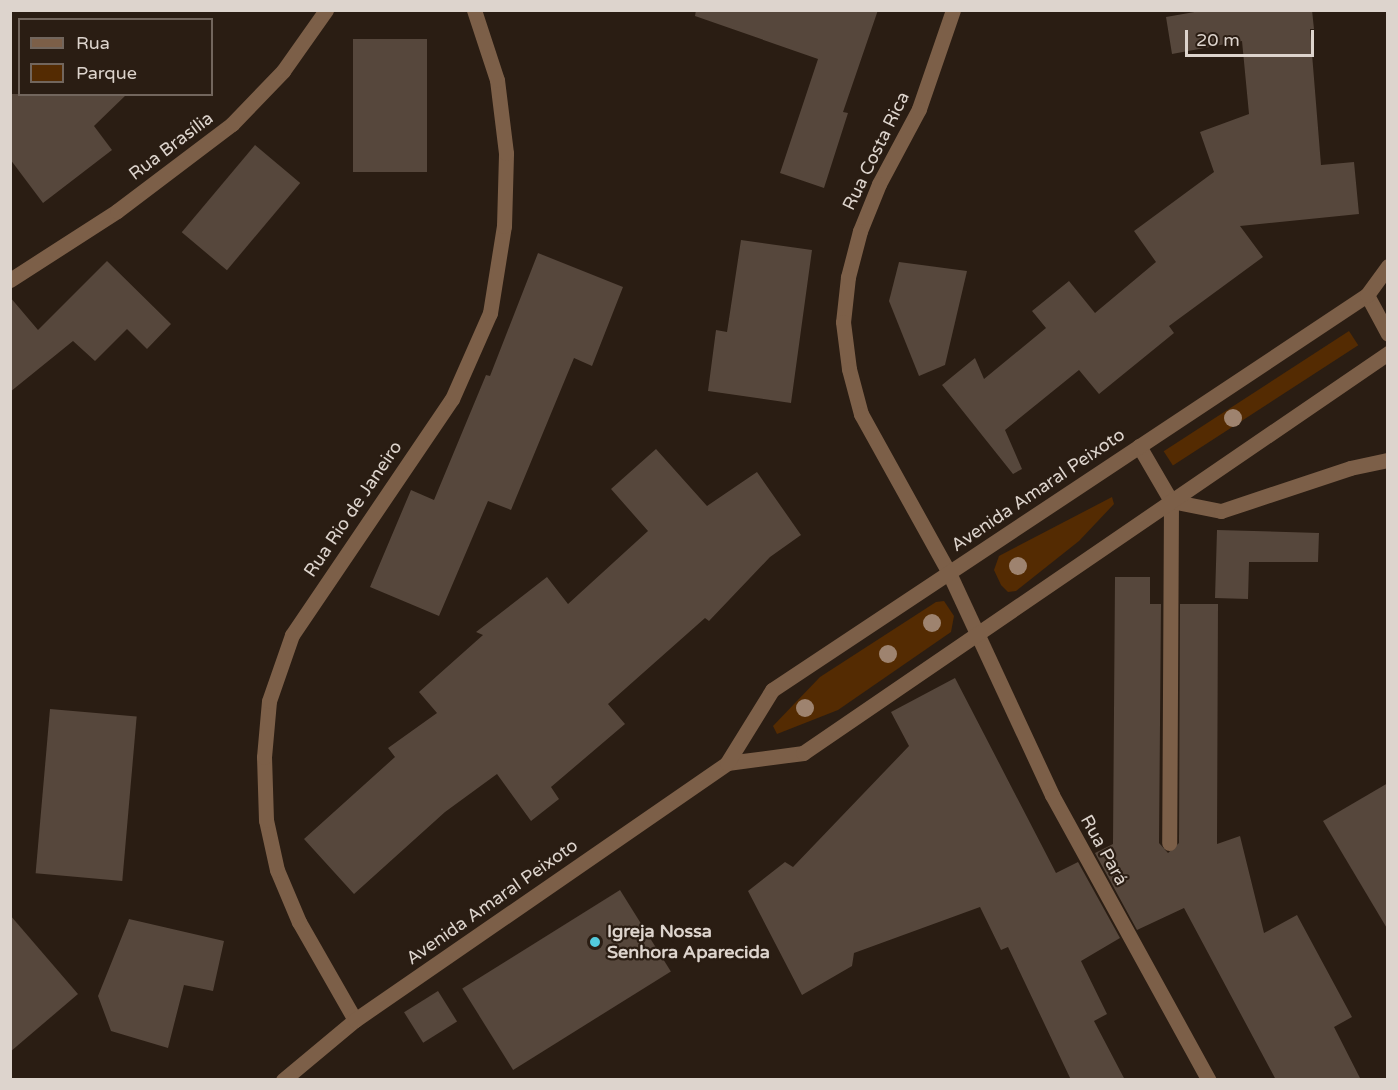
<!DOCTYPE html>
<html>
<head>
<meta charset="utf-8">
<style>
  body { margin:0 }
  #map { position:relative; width:1398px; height:1090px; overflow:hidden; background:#2a1d13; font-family:"Varela Round",sans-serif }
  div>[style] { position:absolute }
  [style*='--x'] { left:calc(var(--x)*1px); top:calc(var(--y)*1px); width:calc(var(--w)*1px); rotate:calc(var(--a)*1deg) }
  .green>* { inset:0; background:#542b02; transform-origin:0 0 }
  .building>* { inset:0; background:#56473c; transform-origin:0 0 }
  .minor>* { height:15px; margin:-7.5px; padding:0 7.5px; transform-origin:7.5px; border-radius:7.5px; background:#7c5f48 }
  .trees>* { width:18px; height:18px; margin:-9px; border-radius:50%; background:#9e836f }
  .dots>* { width:16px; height:16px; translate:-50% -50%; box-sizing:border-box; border:3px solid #2a1d13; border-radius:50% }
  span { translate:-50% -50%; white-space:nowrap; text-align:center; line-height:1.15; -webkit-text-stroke:4.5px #2a1d13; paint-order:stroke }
  .street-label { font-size:18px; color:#ddd4cd }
  .poi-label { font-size:18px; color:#ddd4cd; font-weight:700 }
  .left { translate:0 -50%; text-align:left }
  .frame { position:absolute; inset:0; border:12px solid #ddd4cd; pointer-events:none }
  .legend { position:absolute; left:18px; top:18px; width:195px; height:78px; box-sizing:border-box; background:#2a1d13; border:2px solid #72665d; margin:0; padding:8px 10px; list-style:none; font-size:18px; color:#ddd4cd }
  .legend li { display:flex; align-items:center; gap:12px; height:30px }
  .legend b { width:30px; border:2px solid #72665d }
  .scale { position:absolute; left:1185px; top:30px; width:129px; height:27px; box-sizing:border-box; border:3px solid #ddd4cd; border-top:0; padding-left:8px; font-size:18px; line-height:21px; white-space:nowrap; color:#ddd4cd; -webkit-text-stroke:4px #2a1d13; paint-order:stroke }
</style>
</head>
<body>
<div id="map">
  <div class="green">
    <div style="left:1349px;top:331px;width:17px;height:221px;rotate:57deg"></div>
    <div style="clip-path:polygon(1112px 497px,1114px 504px,1079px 541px,1016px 591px,1008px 592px,1001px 585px,994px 570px,999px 556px)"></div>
    <div style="clip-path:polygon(944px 601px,954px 616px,951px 632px,838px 710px,777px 734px,773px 726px,820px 677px,936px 602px)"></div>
  </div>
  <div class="building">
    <div style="clip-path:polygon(696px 10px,878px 10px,843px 112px,848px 113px,824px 188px,780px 173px,818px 59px,695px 16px)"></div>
    <div style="clip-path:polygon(1206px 10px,1312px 10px,1314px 29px,1310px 29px,1321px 165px,1354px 162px,1359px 214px,1240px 226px,1263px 257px,1169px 326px,1174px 333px,1099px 394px,1079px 370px,1005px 430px,1022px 469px,1013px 474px,942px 385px,975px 358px,984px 379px,1046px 328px,1032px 311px,1069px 281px,1095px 313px,1156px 262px,1134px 231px,1214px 172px,1200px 132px,1249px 114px,1242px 41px,1172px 54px,1166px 17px)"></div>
    <div style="left:427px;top:39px;width:133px;height:74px;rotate:90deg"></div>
    <div style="clip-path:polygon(10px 94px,127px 94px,94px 126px,112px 150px,43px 203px,10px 159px)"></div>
    <div style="left:255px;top:145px;width:59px;height:114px;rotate:40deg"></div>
    <div style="clip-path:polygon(741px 240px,812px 250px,791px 403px,708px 391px,716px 330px,727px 332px)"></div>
    <div style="clip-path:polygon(538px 253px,623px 287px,592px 366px,574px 358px,511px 510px,488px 501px,439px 616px,370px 587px,411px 490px,434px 500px,486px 375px,490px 376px)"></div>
    <div style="clip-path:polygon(107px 261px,171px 324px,147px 349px,127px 329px,95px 361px,73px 341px,10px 392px,10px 297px,38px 330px)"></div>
    <div style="clip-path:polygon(899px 262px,967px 271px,945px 365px,919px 376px,889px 301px)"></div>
    <div style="clip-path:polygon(656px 449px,707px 506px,757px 472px,801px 535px,770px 557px,709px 621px,705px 618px,608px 704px,625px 724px,551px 787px,559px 799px,531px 821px,497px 774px,445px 812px,354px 894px,304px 839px,395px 757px,388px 748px,437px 713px,419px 692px,483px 635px,476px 632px,547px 577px,568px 604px,648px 531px,611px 489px)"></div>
    <div style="clip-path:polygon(1217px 530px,1319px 533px,1318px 562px,1249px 562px,1248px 599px,1215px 598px)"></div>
    <div style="clip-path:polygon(1115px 577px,1150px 577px,1150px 604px,1161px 604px,1159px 843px,1168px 853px,1179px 843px,1180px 604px,1218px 604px,1217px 844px,1240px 836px,1264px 933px,1297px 915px,1352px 1017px,1334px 1027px,1361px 1080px,1276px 1080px,1184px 908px,1137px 930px,1095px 853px,1113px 844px)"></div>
    <div style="clip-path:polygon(955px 678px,1056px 873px,1078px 862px,1120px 938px,1081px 961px,1107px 1014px,1094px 1021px,1125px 1080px,1071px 1080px,1008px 947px,1001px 950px,980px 907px,854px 953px,852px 966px,802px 995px,748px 891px,785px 862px,793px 867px,909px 746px,891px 712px)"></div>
    <div style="left:50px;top:709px;width:87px;height:165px;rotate:5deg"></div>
    <div style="clip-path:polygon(1388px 783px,1388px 930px,1323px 821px)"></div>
    <div style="left:620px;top:890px;width:96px;height:186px;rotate:58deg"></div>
    <div style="clip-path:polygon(10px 915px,78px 994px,10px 1052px)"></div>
    <div style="clip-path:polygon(129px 919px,224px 941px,213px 991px,184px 985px,168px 1048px,111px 1031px,98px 996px)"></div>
    <div style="left:438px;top:991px;width:36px;height:40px;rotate:58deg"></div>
  </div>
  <div class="minor">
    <div style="--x:953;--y:10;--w:105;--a:109"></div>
    <div style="--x:919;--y:109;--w:85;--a:118.1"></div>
    <div style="--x:879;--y:184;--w:51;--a:112"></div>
    <div style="--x:860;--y:231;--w:48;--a:104.6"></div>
    <div style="--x:848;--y:277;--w:45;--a:96.3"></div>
    <div style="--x:843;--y:322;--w:47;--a:82.7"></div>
    <div style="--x:849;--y:369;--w:47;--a:75.1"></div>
    <div style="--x:861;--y:414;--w:182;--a:61"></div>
    <div style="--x:949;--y:573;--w:245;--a:65.1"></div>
    <div style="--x:1052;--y:795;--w:325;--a:61.2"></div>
    <div style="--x:10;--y:280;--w:127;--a:-32.8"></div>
    <div style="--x:117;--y:211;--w:144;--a:-37.1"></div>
    <div style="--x:232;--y:124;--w:74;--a:-46.1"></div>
    <div style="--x:283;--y:71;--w:75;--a:-54.8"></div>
    <div style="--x:1367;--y:295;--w:44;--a:61.7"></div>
    <div style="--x:1139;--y:446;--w:64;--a:59.8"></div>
    <div style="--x:1171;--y:501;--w:342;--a:90.3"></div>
    <div style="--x:1171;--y:501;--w:51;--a:11.3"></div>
    <div style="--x:1221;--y:511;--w:136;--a:-18.4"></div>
    <div style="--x:1350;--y:468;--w:39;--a:-12"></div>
    <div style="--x:727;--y:763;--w:77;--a:-7.5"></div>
    <div style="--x:803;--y:753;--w:709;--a:-34.36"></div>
    <div style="--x:355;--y:1020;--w:113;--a:-119.7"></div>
    <div style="--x:299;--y:922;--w:56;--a:-112.9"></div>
    <div style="--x:277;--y:870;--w:51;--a:-102.4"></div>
    <div style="--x:266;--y:820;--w:63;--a:-91.8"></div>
    <div style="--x:264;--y:757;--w:56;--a:-84.9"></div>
    <div style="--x:269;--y:701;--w:70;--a:-70.8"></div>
    <div style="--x:292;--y:635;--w:285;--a:-55.9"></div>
    <div style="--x:452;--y:399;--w:94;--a:-66.2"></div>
    <div style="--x:490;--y:313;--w:88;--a:-80.9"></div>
    <div style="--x:504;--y:226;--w:73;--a:-88.4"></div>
    <div style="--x:506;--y:153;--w:74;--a:-97"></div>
    <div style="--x:497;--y:80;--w:74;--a:-108.2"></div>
    <div style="--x:283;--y:1080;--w:94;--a:-39.8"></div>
    <div style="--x:355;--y:1020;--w:452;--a:-34.6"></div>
    <div style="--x:727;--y:763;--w:86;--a:-58.3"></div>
    <div style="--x:772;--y:690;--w:714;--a:-33.58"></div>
    <div style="--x:1367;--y:295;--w:36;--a:-54"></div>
  </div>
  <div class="trees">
    <div style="left:1233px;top:418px"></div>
    <div style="left:1018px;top:566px"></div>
    <div style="left:932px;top:623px"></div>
    <div style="left:888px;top:654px"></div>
    <div style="left:805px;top:708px"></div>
  </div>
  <div class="dots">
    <div style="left:595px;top:942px;background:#53cadc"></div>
  </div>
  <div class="street-label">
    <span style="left:171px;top:146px;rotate:-37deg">Rua Brasília</span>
    <span style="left:876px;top:151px;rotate:-64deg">Rua Costa Rica</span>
    <span style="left:1038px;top:490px;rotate:-34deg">Avenida Amaral Peixoto</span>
    <span style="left:353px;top:509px;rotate:-56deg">Rua Rio de Janeiro</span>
    <span style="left:1104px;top:850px;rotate:61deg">Rua Pará</span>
    <span style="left:492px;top:902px;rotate:-35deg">Avenida Amaral Peixoto</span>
  </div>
  <div class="poi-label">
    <span class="left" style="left:607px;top:942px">Igreja Nossa<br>Senhora Aparecida</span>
  </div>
  <div class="frame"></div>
  <ul class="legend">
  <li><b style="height:8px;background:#7c5f48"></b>Rua</li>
  <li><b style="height:16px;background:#542b02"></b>Parque</li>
  </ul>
  <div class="scale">20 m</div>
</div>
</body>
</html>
